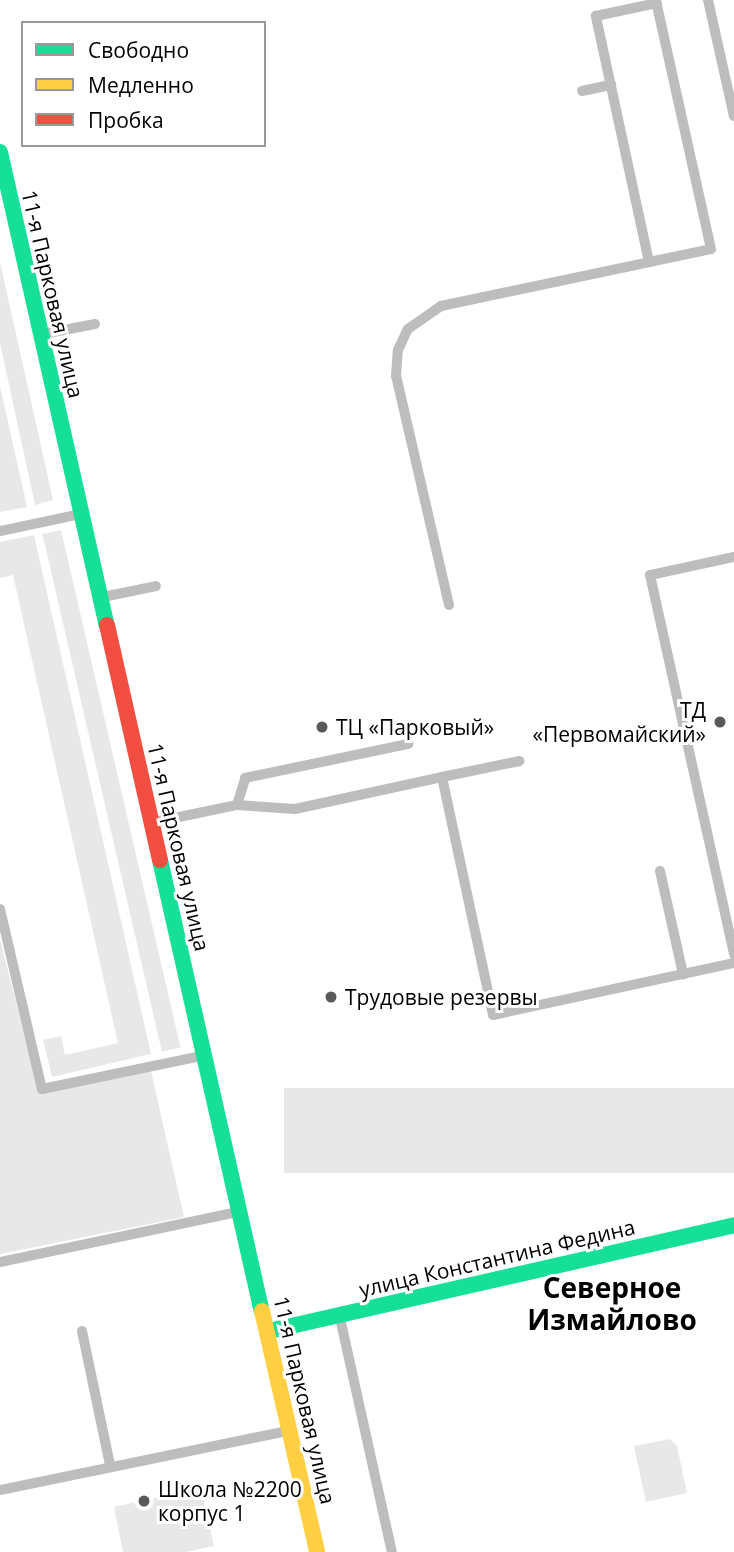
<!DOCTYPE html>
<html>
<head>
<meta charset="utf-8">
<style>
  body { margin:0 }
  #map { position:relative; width:734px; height:1552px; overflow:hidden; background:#fff; font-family:"Open Sans",sans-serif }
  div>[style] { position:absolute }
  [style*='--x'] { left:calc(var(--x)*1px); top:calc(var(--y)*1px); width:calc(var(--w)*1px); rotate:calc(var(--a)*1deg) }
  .green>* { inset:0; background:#e8e8e8; transform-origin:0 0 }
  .lane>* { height:10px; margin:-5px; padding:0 5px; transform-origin:5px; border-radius:5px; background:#bdbdbd }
  .fast>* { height:16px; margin:-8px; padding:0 8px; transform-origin:8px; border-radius:8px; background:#16e098 }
  .slow>* { height:16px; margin:-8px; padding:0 8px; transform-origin:8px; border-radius:8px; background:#ffcf43 }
  .jam>* { height:16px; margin:-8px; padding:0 8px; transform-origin:8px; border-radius:8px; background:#f24e42 }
  .dots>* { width:19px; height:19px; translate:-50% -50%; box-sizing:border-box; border:4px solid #fff; border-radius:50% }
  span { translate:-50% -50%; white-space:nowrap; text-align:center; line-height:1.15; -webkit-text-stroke:6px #fff; paint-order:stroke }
  .street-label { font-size:21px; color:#000 }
  .poi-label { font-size:21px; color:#000 }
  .right { translate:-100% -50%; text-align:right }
  .left { translate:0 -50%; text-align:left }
  .district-label { font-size:28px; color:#000; font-weight:700 }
  .legend { position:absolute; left:21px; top:21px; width:245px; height:126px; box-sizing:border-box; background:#fff; border:2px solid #999; margin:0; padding:9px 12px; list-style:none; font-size:21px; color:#000 }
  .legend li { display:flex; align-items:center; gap:14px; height:35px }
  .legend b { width:35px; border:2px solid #999 }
</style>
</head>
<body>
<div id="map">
  <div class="green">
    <div style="clip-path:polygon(0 262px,53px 500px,35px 505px,0 343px)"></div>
    <div style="clip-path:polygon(0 386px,27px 507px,0 512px)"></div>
    <div style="left:61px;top:530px;width:531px;height:19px;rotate:77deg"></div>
    <div style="clip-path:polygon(34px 535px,151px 1054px,52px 1077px,43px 1040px,61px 1036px,65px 1055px,118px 1043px,13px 575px,0 578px,0 542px)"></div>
    <div style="clip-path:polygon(0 939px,39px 1094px,151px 1071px,184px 1217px,0 1254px)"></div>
    <div style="left:734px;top:1088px;width:85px;height:450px;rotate:90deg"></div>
    <div style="clip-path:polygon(670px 1439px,677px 1446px,687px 1493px,646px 1502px,634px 1446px)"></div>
    <div style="clip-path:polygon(201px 1488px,214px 1546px,186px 1552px,123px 1552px,114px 1507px)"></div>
  </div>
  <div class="lane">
    <div style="--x:708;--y:0;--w:119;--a:77.4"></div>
    <div style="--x:582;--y:91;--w:30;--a:-12"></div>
    <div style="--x:649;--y:262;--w:63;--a:-11.8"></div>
    <div style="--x:711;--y:249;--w:255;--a:-102.5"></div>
    <div style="--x:43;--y:334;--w:53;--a:-10.9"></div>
    <div style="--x:0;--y:531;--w:83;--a:-11.9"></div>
    <div style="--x:734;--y:557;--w:86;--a:167.9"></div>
    <div style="--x:650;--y:575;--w:389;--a:77.5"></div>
    <div style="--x:103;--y:597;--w:54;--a:-11.7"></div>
    <div style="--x:449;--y:605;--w:235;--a:-103"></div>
    <div style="--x:396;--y:376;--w:26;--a:-86"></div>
    <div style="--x:398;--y:350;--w:23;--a:-65"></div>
    <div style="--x:408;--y:329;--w:40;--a:-34.9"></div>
    <div style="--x:441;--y:306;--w:213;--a:-11.9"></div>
    <div style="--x:649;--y:262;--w:252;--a:-102.2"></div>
    <div style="--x:596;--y:16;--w:62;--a:-12"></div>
    <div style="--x:442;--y:777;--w:79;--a:-11.7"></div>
    <div style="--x:237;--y:805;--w:58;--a:3.9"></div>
    <div style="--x:295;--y:809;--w:150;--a:-12.3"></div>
    <div style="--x:442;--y:777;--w:243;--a:77.9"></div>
    <div style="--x:493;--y:1015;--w:247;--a:-12.2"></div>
    <div style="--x:155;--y:822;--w:84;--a:-11.7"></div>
    <div style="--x:237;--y:805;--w:28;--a:-73"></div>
    <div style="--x:245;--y:778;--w:167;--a:-11.8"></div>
    <div style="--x:660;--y:871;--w:106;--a:77.4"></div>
    <div style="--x:0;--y:909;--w:185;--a:76.9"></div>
    <div style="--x:42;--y:1089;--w:162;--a:-11.7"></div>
    <div style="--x:0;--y:1262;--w:242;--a:-11.9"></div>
    <div style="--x:340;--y:1318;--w:240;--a:77.5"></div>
    <div style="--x:82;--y:1331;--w:137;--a:78.2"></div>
    <div style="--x:0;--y:1490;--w:294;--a:-11.6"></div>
  </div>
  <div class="fast">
    <div style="--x:0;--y:152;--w:485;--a:77.3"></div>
    <div style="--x:160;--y:860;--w:462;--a:77.3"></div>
    <div style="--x:269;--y:1331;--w:477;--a:-12.8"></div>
  </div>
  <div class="slow">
    <div style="--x:262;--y:1311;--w:247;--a:77.1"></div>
  </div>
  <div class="jam">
    <div style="--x:107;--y:625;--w:241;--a:77.3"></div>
  </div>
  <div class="dots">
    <div style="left:720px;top:722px;background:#595959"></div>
    <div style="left:322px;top:727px;background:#595959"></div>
    <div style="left:331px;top:997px;background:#595959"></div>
    <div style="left:144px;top:1501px;background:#595959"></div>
  </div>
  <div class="street-label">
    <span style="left:53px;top:294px;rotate:77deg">11-я Парковая улица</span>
    <span style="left:179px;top:847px;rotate:77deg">11-я Парковая улица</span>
    <span style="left:497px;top:1258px;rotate:-13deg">улица Константина Федина</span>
    <span style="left:305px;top:1400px;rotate:77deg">11-я Парковая улица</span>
  </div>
  <div class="poi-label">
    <span class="right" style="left:706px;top:722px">ТД<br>«Первомайский»</span>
    <span class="left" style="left:336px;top:727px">ТЦ «Парковый»</span>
    <span class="left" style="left:345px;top:997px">Трудовые резервы</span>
    <span class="left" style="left:158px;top:1501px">Школа №2200<br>корпус 1</span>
  </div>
  <div class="district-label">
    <span style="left:612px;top:1303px">Северное<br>Измайлово</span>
  </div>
  <ul class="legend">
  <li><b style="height:9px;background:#16e098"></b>Свободно</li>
  <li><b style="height:9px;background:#ffcf43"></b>Медленно</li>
  <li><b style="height:9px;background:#f24e42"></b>Пробка</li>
  </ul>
</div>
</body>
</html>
